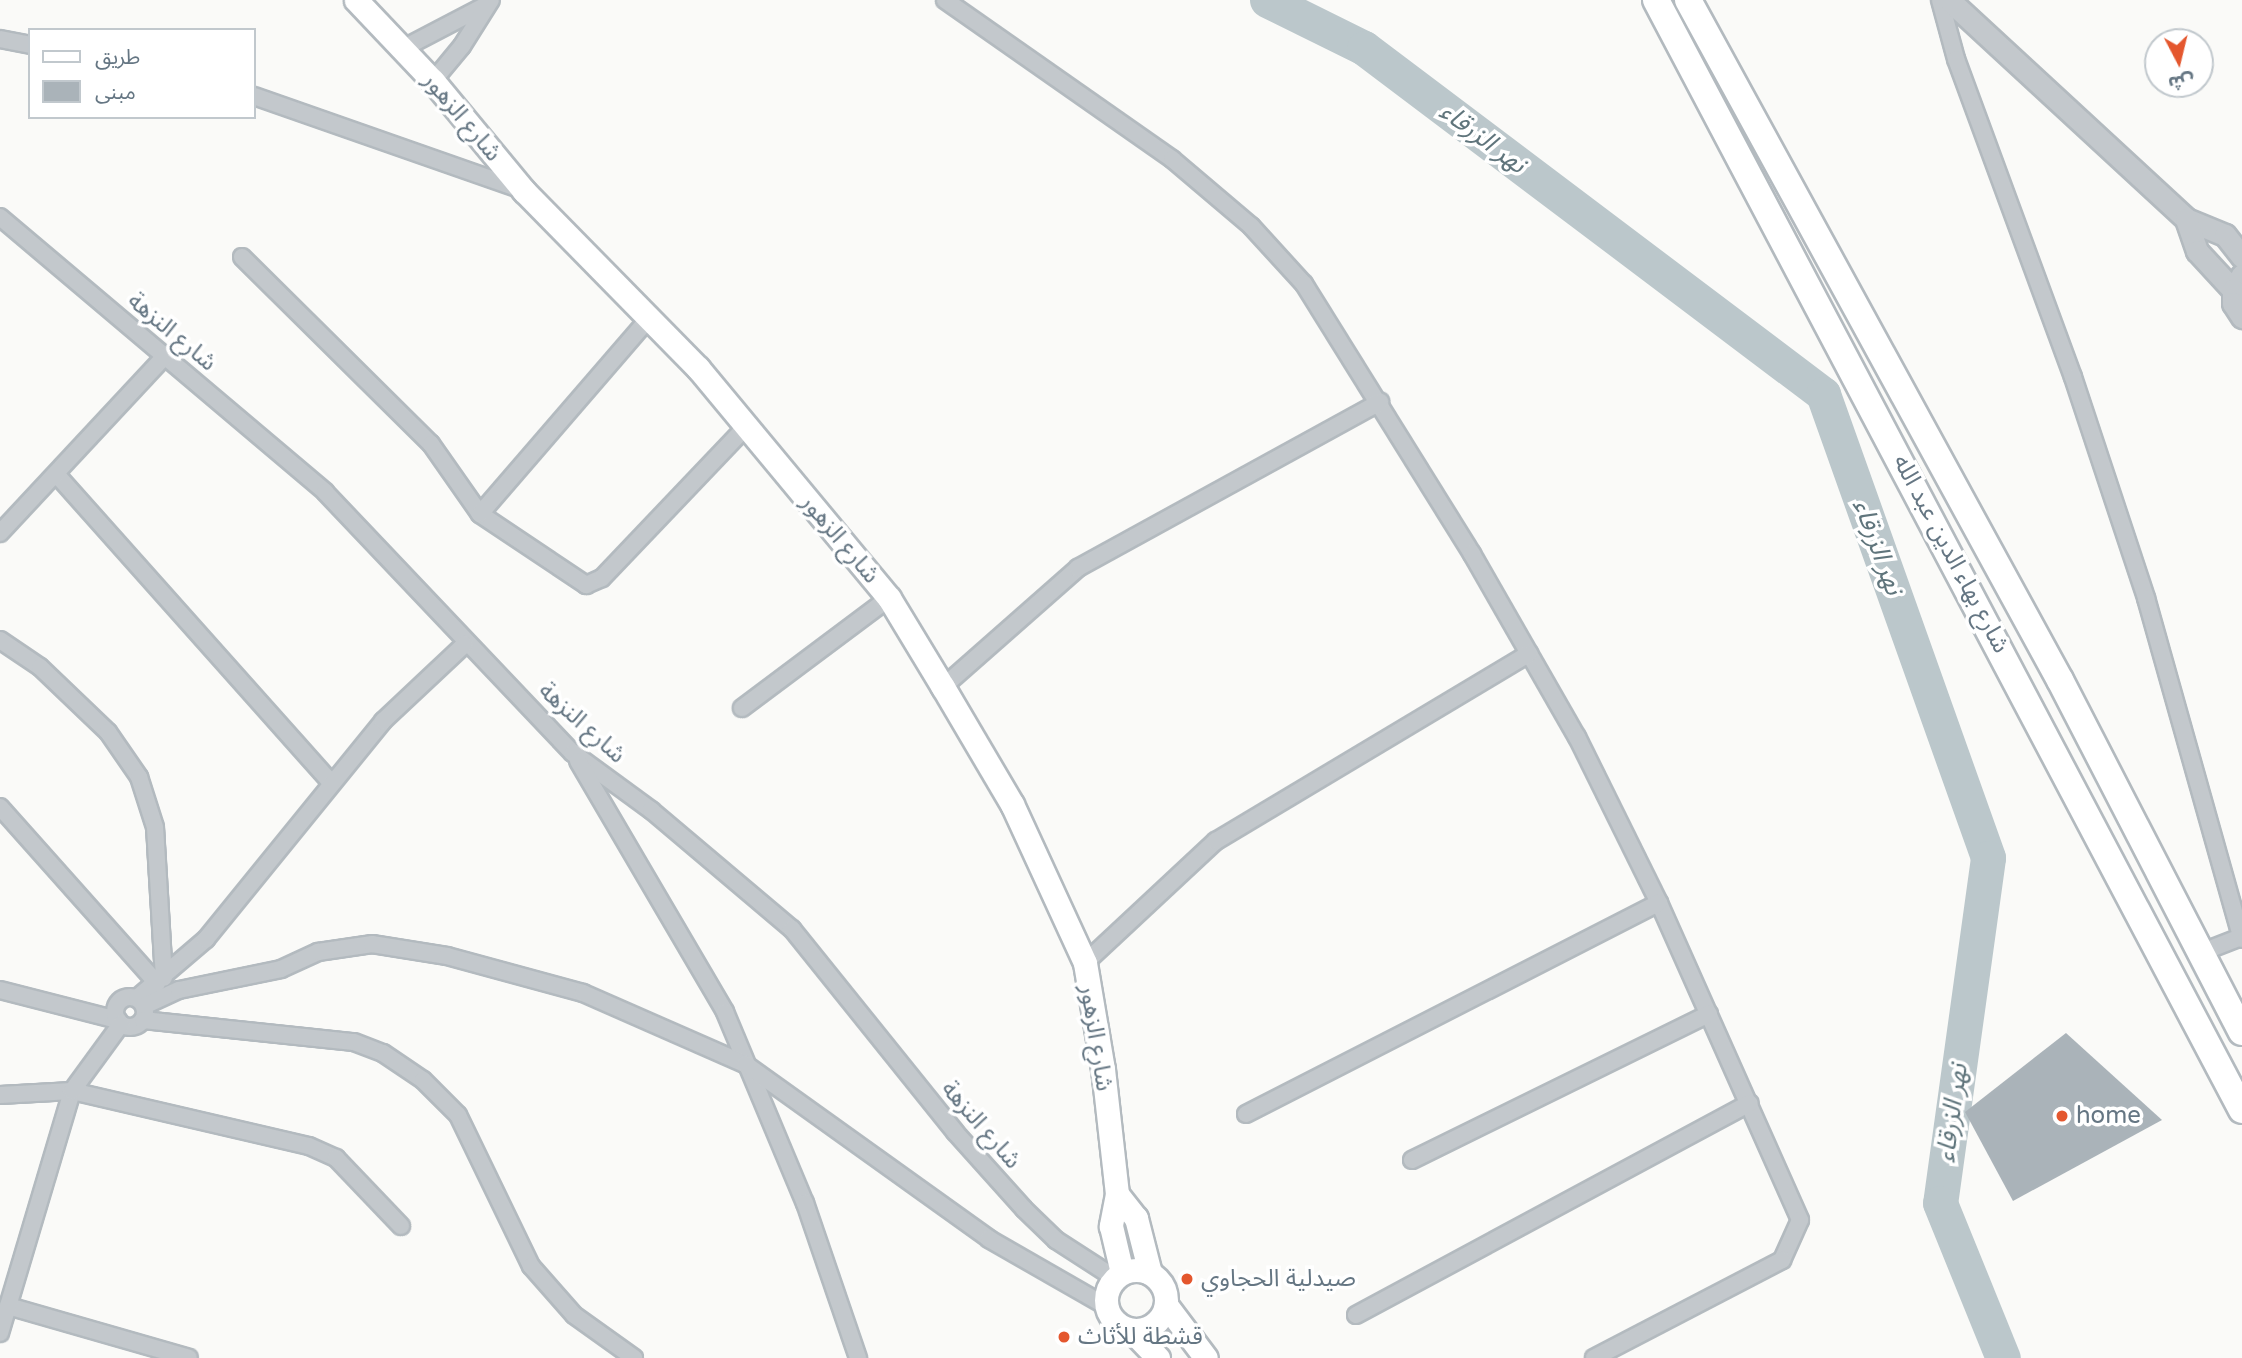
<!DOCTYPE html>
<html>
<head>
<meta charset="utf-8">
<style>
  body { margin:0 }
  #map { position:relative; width:2242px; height:1358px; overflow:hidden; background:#fafaf8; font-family:"Varela Round","Noto Sans Arabic",sans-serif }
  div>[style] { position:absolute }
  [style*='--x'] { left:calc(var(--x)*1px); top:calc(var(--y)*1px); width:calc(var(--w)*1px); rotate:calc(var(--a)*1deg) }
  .river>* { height:35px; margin:-17.5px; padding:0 17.5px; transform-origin:17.5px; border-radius:17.5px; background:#bbc7cb }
  .building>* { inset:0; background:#aab3b9 }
  .roads { filter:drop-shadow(2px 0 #b3babf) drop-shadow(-2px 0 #b3babf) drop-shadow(0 2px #b3babf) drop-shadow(0 -2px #b3babf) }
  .minor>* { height:16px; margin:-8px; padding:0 8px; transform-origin:8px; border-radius:8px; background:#c3c8cc }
  .minor>.ring { margin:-8px; padding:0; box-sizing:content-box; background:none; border:16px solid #c3c8cc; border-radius:50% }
  .tertiary>* { height:21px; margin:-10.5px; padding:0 10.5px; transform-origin:10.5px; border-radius:10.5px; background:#c3c8cc }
  .secondary>* { height:23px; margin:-11.5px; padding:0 11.5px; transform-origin:11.5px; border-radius:11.5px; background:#fff }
  .secondary>.ring { margin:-11.5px; padding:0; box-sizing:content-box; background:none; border:23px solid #fff; border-radius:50% }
  .primary>* { height:26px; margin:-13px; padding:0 13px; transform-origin:13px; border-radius:13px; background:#fff }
  .dots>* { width:19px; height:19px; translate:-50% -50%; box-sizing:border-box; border:4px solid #fff; border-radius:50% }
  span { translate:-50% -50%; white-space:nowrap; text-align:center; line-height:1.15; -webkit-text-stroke:7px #fff; paint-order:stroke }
  .street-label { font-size:24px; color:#657683 }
  .poi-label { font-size:24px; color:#657683 }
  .left { translate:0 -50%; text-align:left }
  .water-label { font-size:26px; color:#60757c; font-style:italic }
  .legend { position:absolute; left:28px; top:28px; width:228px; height:91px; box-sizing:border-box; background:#fff; border:2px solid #c1c8cd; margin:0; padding:9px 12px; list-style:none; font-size:21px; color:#657683 }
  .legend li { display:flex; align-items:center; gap:14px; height:35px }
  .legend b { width:35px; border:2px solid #c1c8cd }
  .north { position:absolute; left:2144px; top:28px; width:70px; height:70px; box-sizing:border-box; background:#fff; border:2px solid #c1c8cd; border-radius:50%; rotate:173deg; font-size:19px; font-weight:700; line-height:28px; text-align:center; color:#657683 }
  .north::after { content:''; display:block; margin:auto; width:24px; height:32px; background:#e4572e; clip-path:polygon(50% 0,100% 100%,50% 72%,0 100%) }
</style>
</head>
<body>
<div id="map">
  <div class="river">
    <div style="--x:1267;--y:0;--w:108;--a:26.3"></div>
    <div style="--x:1364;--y:48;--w:575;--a:37.01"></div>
    <div style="--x:1823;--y:394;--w:492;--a:70.4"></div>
    <div style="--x:1988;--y:858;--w:348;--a:97.9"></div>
    <div style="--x:1940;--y:1203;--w:167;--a:67.9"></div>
  </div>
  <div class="building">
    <div style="clip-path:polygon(2066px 1033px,2162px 1120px,2013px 1201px,1965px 1112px)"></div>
  </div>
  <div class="roads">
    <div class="minor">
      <div style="--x:945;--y:0;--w:277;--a:35"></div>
      <div style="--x:1172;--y:159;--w:104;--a:40.3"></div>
      <div style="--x:1251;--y:226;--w:79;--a:47.6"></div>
      <div style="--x:1304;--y:284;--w:318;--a:58.1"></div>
      <div style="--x:1472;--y:554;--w:211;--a:60.2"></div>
      <div style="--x:1577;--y:737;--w:185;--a:63.7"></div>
      <div style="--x:1659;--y:903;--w:347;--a:66"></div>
      <div style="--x:1800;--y:1220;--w:44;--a:114.2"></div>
      <div style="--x:1782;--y:1260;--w:212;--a:152.5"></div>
      <div style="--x:1940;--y:0;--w:61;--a:74.8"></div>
      <div style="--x:1956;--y:59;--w:339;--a:69.8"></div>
      <div style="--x:2073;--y:377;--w:233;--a:71.7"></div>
      <div style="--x:2146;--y:598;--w:354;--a:74.3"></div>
      <div style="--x:0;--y:39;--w:31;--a:11"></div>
      <div style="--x:402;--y:49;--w:95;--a:-27.6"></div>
      <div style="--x:433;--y:81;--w:45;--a:-50.4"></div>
      <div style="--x:462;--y:46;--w:54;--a:-57.8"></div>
      <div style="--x:254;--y:96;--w:284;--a:19.3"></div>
      <div style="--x:0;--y:217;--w:426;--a:40.2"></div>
      <div style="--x:325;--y:492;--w:360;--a:46.5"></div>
      <div style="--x:573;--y:753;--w:97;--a:36.2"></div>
      <div style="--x:651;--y:810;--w:185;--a:40.2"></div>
      <div style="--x:792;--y:929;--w:260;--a:51.2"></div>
      <div style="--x:955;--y:1132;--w:103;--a:48.1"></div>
      <div style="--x:1024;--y:1209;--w:45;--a:44.1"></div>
      <div style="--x:1056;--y:1240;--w:70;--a:32.8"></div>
      <div style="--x:242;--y:257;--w:266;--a:44.7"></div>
      <div style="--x:431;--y:444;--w:85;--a:55"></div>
      <div style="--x:480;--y:514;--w:128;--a:33.8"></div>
      <div style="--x:586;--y:585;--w:17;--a:-24"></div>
      <div style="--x:602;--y:578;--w:210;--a:-46.4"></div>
      <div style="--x:57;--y:475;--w:411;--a:48.3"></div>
      <div style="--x:480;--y:514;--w:260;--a:-49.2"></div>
      <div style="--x:0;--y:533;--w:241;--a:-47"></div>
      <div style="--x:0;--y:640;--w:48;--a:34"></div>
      <div style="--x:40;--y:667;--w:94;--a:43.7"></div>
      <div style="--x:108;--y:732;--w:55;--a:55.4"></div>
      <div style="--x:139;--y:777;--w:52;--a:72.3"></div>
      <div style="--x:155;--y:827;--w:151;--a:86.6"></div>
      <div style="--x:943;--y:687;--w:180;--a:-41.4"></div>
      <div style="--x:1078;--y:568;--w:345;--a:-28.8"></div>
      <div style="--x:742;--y:708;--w:184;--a:-36.8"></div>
      <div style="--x:578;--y:761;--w:291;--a:59.6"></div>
      <div style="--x:725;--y:1012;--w:207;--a:67.3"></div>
      <div style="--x:805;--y:1203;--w:164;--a:71.1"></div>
      <div style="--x:0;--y:807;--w:236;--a:48.3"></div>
      <div style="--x:2200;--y:953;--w:44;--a:-21.3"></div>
      <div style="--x:1085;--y:963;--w:179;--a:-43"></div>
      <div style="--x:1216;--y:841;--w:365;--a:-30.9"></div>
      <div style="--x:0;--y:990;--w:122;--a:14.3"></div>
      <div class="ring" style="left:115px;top:997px;width:14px;height:14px"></div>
      <div style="--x:137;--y:998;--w:91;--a:-40.5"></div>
      <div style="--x:206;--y:939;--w:281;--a:-50.9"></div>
      <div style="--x:383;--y:721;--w:112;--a:-43.2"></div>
      <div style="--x:144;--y:1006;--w:38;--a:-25"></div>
      <div style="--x:179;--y:990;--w:104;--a:-11.6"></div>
      <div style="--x:281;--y:969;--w:41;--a:-24.7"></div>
      <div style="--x:318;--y:952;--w:55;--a:-8.4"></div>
      <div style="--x:372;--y:944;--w:76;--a:9.1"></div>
      <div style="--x:447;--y:956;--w:141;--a:15.2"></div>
      <div style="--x:583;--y:993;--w:177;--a:23.7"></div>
      <div style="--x:745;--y:1064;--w:300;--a:35.6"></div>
      <div style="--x:989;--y:1239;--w:135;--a:29.8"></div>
      <div style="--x:143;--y:1020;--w:212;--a:6"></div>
      <div style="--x:354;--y:1042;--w:31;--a:21"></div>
      <div style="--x:383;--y:1053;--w:48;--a:34"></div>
      <div style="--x:423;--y:1080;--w:49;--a:45"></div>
      <div style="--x:458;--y:1115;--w:168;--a:64.2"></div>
      <div style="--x:531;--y:1266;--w:65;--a:48.7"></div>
      <div style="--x:574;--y:1315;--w:74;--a:35.6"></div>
      <div style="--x:0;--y:1095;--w:72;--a:-3.2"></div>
      <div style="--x:72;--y:1091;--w:243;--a:13.1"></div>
      <div style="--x:309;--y:1146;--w:30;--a:24"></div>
      <div style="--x:336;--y:1158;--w:94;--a:46.3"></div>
      <div style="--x:1246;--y:1114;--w:464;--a:-27.1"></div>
      <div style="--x:1412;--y:1160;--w:331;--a:-26.2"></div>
      <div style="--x:8;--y:1306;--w:188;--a:16"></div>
      <div style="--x:1356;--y:1315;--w:447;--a:-28.3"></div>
      <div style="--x:0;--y:1333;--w:252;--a:-73.4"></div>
      <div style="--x:72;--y:1091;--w:83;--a:-53.8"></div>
    </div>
    <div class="tertiary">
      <div style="--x:1949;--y:0;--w:323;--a:42.7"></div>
      <div style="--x:2186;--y:219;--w:42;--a:22.3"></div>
      <div style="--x:2225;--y:235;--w:28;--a:52"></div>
      <div style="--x:2186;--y:219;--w:34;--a:71"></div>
      <div style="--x:2197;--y:251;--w:53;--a:47.3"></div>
      <div style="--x:2242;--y:275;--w:17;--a:121"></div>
      <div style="--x:2233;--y:290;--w:13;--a:90"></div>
      <div style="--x:2233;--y:303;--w:17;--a:57"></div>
    </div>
    <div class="secondary">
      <div style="--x:356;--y:0;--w:112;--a:46.5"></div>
      <div style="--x:433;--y:81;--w:143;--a:50.4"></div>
      <div style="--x:524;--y:191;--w:248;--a:45.5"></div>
      <div style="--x:698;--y:368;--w:299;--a:50.3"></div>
      <div style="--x:889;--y:598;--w:104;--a:58.8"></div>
      <div style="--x:943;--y:687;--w:136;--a:59.5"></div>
      <div style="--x:1012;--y:804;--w:175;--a:65.3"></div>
      <div style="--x:1085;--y:963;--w:108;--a:80.4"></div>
      <div style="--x:1103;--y:1069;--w:126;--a:83.6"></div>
      <div style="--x:1117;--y:1194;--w:33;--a:101"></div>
      <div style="--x:1111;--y:1226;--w:48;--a:76.8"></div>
      <div style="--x:1117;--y:1194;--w:31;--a:52"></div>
      <div style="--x:1136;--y:1218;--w:57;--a:75.7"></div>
      <div class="ring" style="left:1106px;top:1270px;width:37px;height:37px"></div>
      <div style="--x:1166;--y:1305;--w:66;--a:53"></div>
      <div style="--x:1131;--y:1330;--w:39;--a:46"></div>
    </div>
    <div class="primary">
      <div style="--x:1656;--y:0;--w:1255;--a:62.17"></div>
      <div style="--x:1688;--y:0;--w:775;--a:61.32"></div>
      <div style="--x:2060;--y:680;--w:396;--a:62.7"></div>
    </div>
  </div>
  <div class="dots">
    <div style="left:2062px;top:1116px;background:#e4572e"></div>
    <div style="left:1187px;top:1279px;background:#e4572e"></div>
    <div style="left:1064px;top:1337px;background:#e4572e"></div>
  </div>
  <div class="street-label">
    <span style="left:462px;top:117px;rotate:50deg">شارع الزهور</span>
    <span style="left:172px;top:332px;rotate:40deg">شارع النزهة</span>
    <span style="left:840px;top:539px;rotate:50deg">شارع الزهور</span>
    <span style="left:1951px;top:554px;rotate:62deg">شارع بهاء الدين عبد الله</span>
    <span style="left:582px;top:723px;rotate:42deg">شارع النزهة</span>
    <span style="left:1096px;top:1038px;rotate:81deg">شارع الزهور</span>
    <span style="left:981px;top:1125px;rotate:49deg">شارع النزهة</span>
  </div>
  <div class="poi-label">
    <span class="left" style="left:2076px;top:1116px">home</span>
    <span class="left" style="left:1201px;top:1279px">صيدلية الحجاوي</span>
    <span class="left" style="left:1078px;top:1337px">قشطة للأثاث</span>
  </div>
  <div class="water-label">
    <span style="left:1483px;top:138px;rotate:37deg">نهر الزرقاء</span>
    <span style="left:1878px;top:547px;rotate:70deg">نهر الزرقاء</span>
    <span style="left:1952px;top:1113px;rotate:-82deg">نهر الزرقاء</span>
  </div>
  <ul class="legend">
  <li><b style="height:9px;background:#fff"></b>طريق</li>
  <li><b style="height:19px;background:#aab3b9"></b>مبنى</li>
  </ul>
  <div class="north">ش</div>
</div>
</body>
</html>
